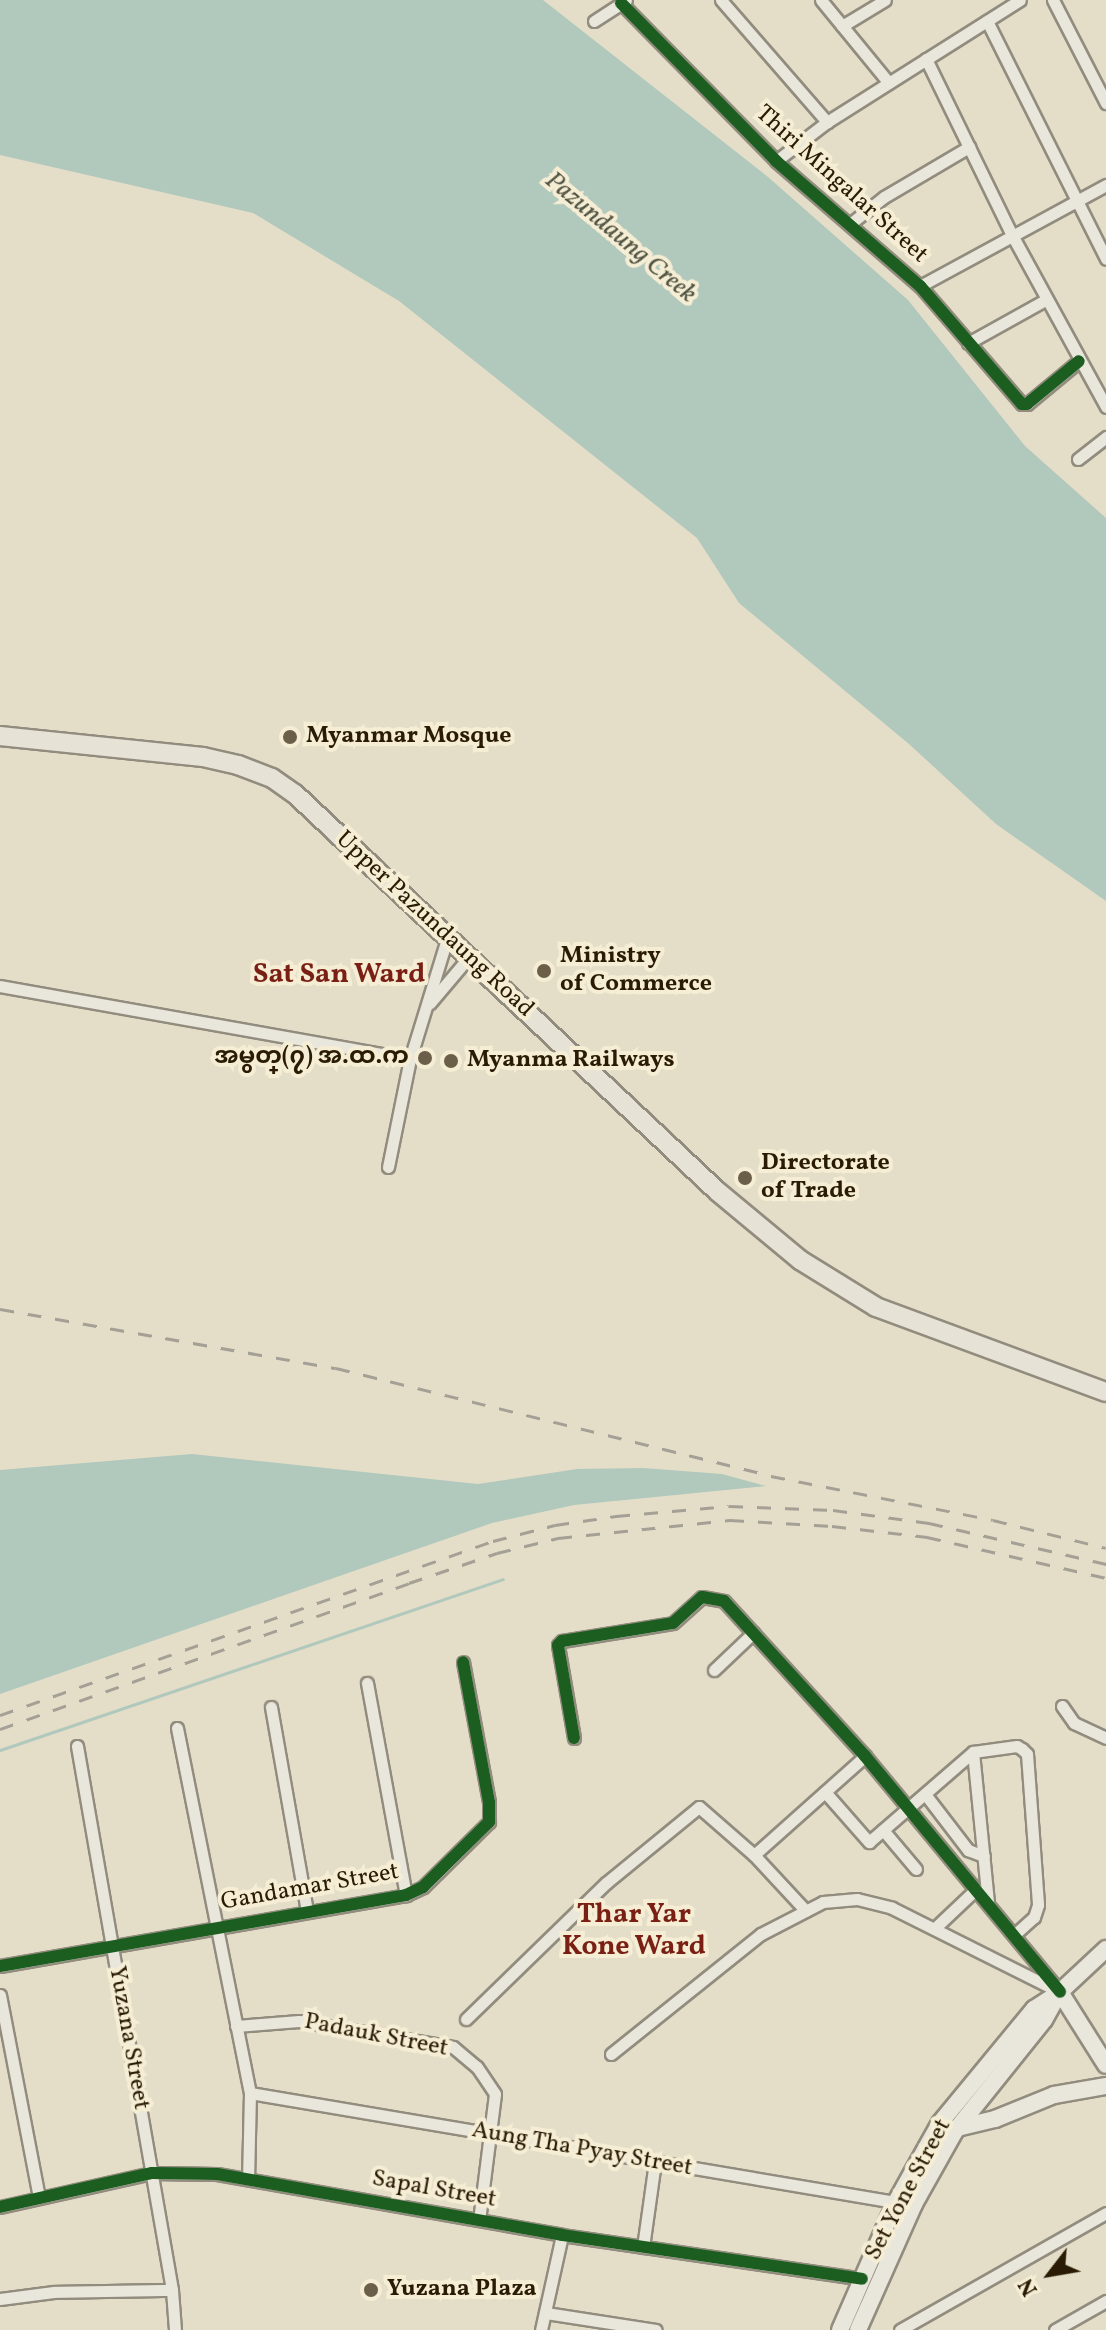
<!DOCTYPE html>
<html>
<head>
<meta charset="utf-8">
<style>
  body { margin:0 }
  #map { position:relative; width:1106px; height:2330px; overflow:hidden; background:#e4dec9; font-family:Vollkorn,"Noto Sans Myanmar",serif }
  div>[style] { position:absolute }
  [style*='--x'] { left:calc(var(--x)*1px); top:calc(var(--y)*1px); width:calc(var(--w)*1px); rotate:calc(var(--a)*1deg) }
  .water>* { inset:0; background:#b1c8bc }
  .stream>* { height:3px; margin:-1.5px; padding:0 1.5px; transform-origin:1.5px; border-radius:1.5px; background:#b1c8bc }
  .roads { filter:drop-shadow(2px 0 #928c7e) drop-shadow(-2px 0 #928c7e) drop-shadow(0 2px #928c7e) drop-shadow(0 -2px #928c7e) }
  .minor>* { height:11px; margin:-5.5px; padding:0 5.5px; transform-origin:5.5px; border-radius:5.5px; background:#e9e6dc }
  .secondary>* { height:16px; margin:-8px; padding:0 8px; transform-origin:8px; border-radius:8px; background:#e9e6dc }
  .primary>* { height:18px; margin:-9px; padding:0 9px; transform-origin:9px; border-radius:9px; background:#e6e2d6 }
  .rail>* { height:3px; margin-top:-1.5px; transform-origin:0; background:repeating-linear-gradient(90deg,#a4a095 0 14px,transparent 0 28px) }
  .cycleway>* { height:12px; margin:-6px; padding:0 6px; transform-origin:6px; border-radius:6px; background:#1b5e20 }
  .dots>* { width:22px; height:22px; translate:-50% -50%; box-sizing:border-box; border:4px solid #f5edd4; border-radius:50% }
  span { translate:-50% -50%; white-space:nowrap; text-align:center; line-height:1.15; -webkit-text-stroke:8px #f5edd4; paint-order:stroke }
  .street-label { font-size:24px; color:#2a1b04 }
  .poi-label { font-size:24px; color:#2a1b04; font-weight:700 }
  .left { translate:0 -50%; text-align:left }
  .right { translate:-100% -50%; text-align:right }
  .water-label { font-size:26px; color:#525443; font-style:italic }
  .quarter-label { font-size:28px; color:#7a1f14; font-weight:700 }
  .north { position:absolute; left:1010px; top:2234px; width:80px; height:80px; -webkit-text-stroke:6px #f5edd4; paint-order:stroke; rotate:239deg; font-size:22px; font-weight:700; line-height:32px; text-align:center; color:#2a1b04 }
  .north::after { content:''; display:block; margin:auto; width:28px; height:36px; background:#2a1b04; clip-path:polygon(50% 0,100% 100%,50% 72%,0 100%) }
</style>
</head>
<body>
<div id="map">
  <div class="water">
    <div style="clip-path:polygon(0 0,543px 0,768px 177px,908px 300px,1025px 446px,1106px 518px,1106px 901px,996px 824px,909px 744px,739px 603px,697px 538px,399px 301px,253px 213px,0 155px)"></div>
    <div style="clip-path:polygon(192px 1454px,478px 1484px,577px 1469px,643px 1468px,722px 1474px,766px 1486px,574px 1505px,492px 1523px,0 1694px,0 1470px)"></div>
  </div>
  <div class="stream">
    <div style="--x:0;--y:1750;--w:531;--a:-18.78"></div>
  </div>
  <div class="roads">
    <div class="minor">
      <div style="--x:721;--y:0;--w:162;--a:49"></div>
      <div style="--x:821;--y:0;--w:107;--a:50.7"></div>
      <div style="--x:1053;--y:0;--w:116;--a:62.8"></div>
      <div style="--x:621;--y:3;--w:221;--a:45.5"></div>
      <div style="--x:776;--y:161;--w:191;--a:41"></div>
      <div style="--x:920;--y:286;--w:156;--a:49.2"></div>
      <div style="--x:1022;--y:404;--w:5;--a:0"></div>
      <div style="--x:1027;--y:404;--w:67;--a:-39.6"></div>
      <div style="--x:594;--y:21;--w:38;--a:-33"></div>
      <div style="--x:987;--y:21;--w:266;--a:63.4"></div>
      <div style="--x:842;--y:26;--w:50;--a:-31.2"></div>
      <div style="--x:926;--y:59;--w:196;--a:64"></div>
      <div style="--x:1012;--y:235;--w:196;--a:61.3"></div>
      <div style="--x:776;--y:161;--w:64;--a:-37.4"></div>
      <div style="--x:827;--y:122;--w:228;--a:-32.3"></div>
      <div style="--x:850;--y:224;--w:43;--a:-38.5"></div>
      <div style="--x:884;--y:197;--w:99;--a:-30.5"></div>
      <div style="--x:920;--y:286;--w:212;--a:-28.5"></div>
      <div style="--x:968;--y:343;--w:90;--a:-29.1"></div>
      <div style="--x:1078;--y:459;--w:36;--a:-38"></div>
      <div style="--x:0;--y:986;--w:416;--a:10.1"></div>
      <div style="--x:430;--y:1003;--w:59;--a:-49.8"></div>
      <div style="--x:388;--y:1167;--w:110;--a:-78.5"></div>
      <div style="--x:410;--y:1059;--w:126;--a:-72.9"></div>
      <div style="--x:714;--y:1670;--w:54;--a:-43.5"></div>
      <div style="--x:367;--y:1683;--w:216;--a:79.6"></div>
      <div style="--x:1062;--y:1706;--w:21;--a:55"></div>
      <div style="--x:1074;--y:1723;--w:35;--a:25"></div>
      <div style="--x:271;--y:1707;--w:207;--a:80"></div>
      <div style="--x:177;--y:1728;--w:372;--a:78.7"></div>
      <div style="--x:250;--y:2093;--w:85;--a:91.3"></div>
      <div style="--x:574;--y:1738;--w:94;--a:-99.8"></div>
      <div style="--x:558;--y:1645;--w:6;--a:-45"></div>
      <div style="--x:562;--y:1641;--w:112;--a:-9.2"></div>
      <div style="--x:673;--y:1623;--w:39;--a:-42"></div>
      <div style="--x:702;--y:1597;--w:22;--a:10"></div>
      <div style="--x:724;--y:1601;--w:210;--a:47.7"></div>
      <div style="--x:865;--y:1756;--w:306;--a:50.4"></div>
      <div style="--x:77;--y:1746;--w:552;--a:80.09"></div>
      <div style="--x:172;--y:2290;--w:40;--a:85.7"></div>
      <div style="--x:973;--y:1752;--w:150;--a:84.3"></div>
      <div style="--x:825;--y:1792;--w:67;--a:48.7"></div>
      <div style="--x:869;--y:1842;--w:138;--a:-40.9"></div>
      <div style="--x:973;--y:1752;--w:44;--a:-7.8"></div>
      <div style="--x:1017;--y:1746;--w:6;--a:31"></div>
      <div style="--x:1022;--y:1749;--w:7;--a:45"></div>
      <div style="--x:1027;--y:1754;--w:151;--a:85.8"></div>
      <div style="--x:1038;--y:1905;--w:13;--a:108"></div>
      <div style="--x:1034;--y:1917;--w:25;--a:138"></div>
      <div style="--x:925;--y:1794;--w:71;--a:52.5"></div>
      <div style="--x:968;--y:1850;--w:17;--a:21"></div>
      <div style="--x:883;--y:1830;--w:51;--a:49.8"></div>
      <div style="--x:754;--y:1855;--w:149;--a:-41.7"></div>
      <div style="--x:936;--y:1927;--w:55;--a:-43.5"></div>
      <div style="--x:0;--y:1966;--w:412;--a:-9.9"></div>
      <div style="--x:406;--y:1895;--w:19;--a:-25"></div>
      <div style="--x:423;--y:1887;--w:93;--a:-44.6"></div>
      <div style="--x:489;--y:1822;--w:20;--a:-90"></div>
      <div style="--x:489;--y:1802;--w:142;--a:-100.5"></div>
      <div style="--x:0;--y:1995;--w:206;--a:79.1"></div>
      <div style="--x:466;--y:2019;--w:195;--a:-44.2"></div>
      <div style="--x:606;--y:1883;--w:120;--a:-39.3"></div>
      <div style="--x:699;--y:1807;--w:73;--a:41.1"></div>
      <div style="--x:754;--y:1855;--w:76;--a:47.1"></div>
      <div style="--x:236;--y:2026;--w:63;--a:-4.5"></div>
      <div style="--x:299;--y:2021;--w:156;--a:9.6"></div>
      <div style="--x:453;--y:2047;--w:31;--a:40"></div>
      <div style="--x:477;--y:2067;--w:32;--a:56"></div>
      <div style="--x:495;--y:2094;--w:127;--a:97.2"></div>
      <div style="--x:611;--y:2054;--w:192;--a:-38.7"></div>
      <div style="--x:761;--y:1934;--w:70;--a:-27.3"></div>
      <div style="--x:823;--y:1902;--w:34;--a:-5"></div>
      <div style="--x:857;--y:1899;--w:36;--a:14"></div>
      <div style="--x:892;--y:1908;--w:183;--a:26.6"></div>
      <div style="--x:250;--y:2093;--w:660;--a:9.59"></div>
      <div style="--x:0;--y:2207;--w:156;--a:-12.6"></div>
      <div style="--x:152;--y:2173;--w:65;--a:0.9"></div>
      <div style="--x:217;--y:2174;--w:350;--a:10"></div>
      <div style="--x:562;--y:2235;--w:303;--a:8.3"></div>
      <div style="--x:643;--y:2247;--w:86;--a:-82"></div>
      <div style="--x:0;--y:2299;--w:54;--a:-7.4"></div>
      <div style="--x:54;--y:2292;--w:118;--a:-1"></div>
      <div style="--x:546;--y:2313;--w:111;--a:8.8"></div>
      <div style="--x:541;--y:2330;--w:97;--a:-77.5"></div>
      <div style="--x:900;--y:2330;--w:237;--a:-29.6"></div>
      <div style="--x:1055;--y:2330;--w:59;--a:-29.6"></div>
    </div>
    <div class="secondary">
      <div style="--x:1060;--y:1992;--w:86;--a:57.8"></div>
      <div style="--x:953;--y:2129;--w:43;--a:-13.4"></div>
      <div style="--x:995;--y:2119;--w:64;--a:-22.1"></div>
      <div style="--x:1054;--y:2095;--w:53;--a:-9.8"></div>
      <div style="--x:840;--y:2330;--w:140;--a:-66.4"></div>
      <div style="--x:896;--y:2202;--w:90;--a:-60.9"></div>
      <div style="--x:940;--y:2123;--w:148;--a:-50.5"></div>
      <div style="--x:1034;--y:2009;--w:31;--a:-33"></div>
      <div style="--x:1060;--y:1992;--w:63;--a:-43.1"></div>
      <div style="--x:858;--y:2330;--w:138;--a:-66"></div>
      <div style="--x:914;--y:2204;--w:84;--a:-60.7"></div>
      <div style="--x:955;--y:2131;--w:142;--a:-51.3"></div>
      <div style="--x:1044;--y:2020;--w:26;--a:-61"></div>
    </div>
    <div class="primary">
      <div style="--x:0;--y:736;--w:204;--a:5.9"></div>
      <div style="--x:203;--y:757;--w:36;--a:13"></div>
      <div style="--x:238;--y:765;--w:36;--a:21"></div>
      <div style="--x:272;--y:778;--w:28;--a:35"></div>
      <div style="--x:295;--y:794;--w:579;--a:43.25"></div>
      <div style="--x:717;--y:1191;--w:108;--a:39.7"></div>
      <div style="--x:800;--y:1260;--w:89;--a:31.7"></div>
      <div style="--x:876;--y:1307;--w:245;--a:20.3"></div>
    </div>
  </div>
  <div class="rail">
    <div style="--x:0;--y:1309;--w:341;--a:10"></div>
    <div style="--x:336;--y:1368;--w:448;--a:13.9"></div>
    <div style="--x:771;--y:1476;--w:226;--a:11.2"></div>
    <div style="--x:993;--y:1520;--w:116;--a:13.9"></div>
    <div style="--x:0;--y:1715;--w:523;--a:-19.44"></div>
    <div style="--x:493;--y:1541;--w:64;--a:-14.5"></div>
    <div style="--x:555;--y:1525;--w:62;--a:-8.4"></div>
    <div style="--x:616;--y:1516;--w:113;--a:-5.1"></div>
    <div style="--x:729;--y:1506;--w:104;--a:2.2"></div>
    <div style="--x:833;--y:1510;--w:97;--a:7.7"></div>
    <div style="--x:929;--y:1523;--w:182;--a:13"></div>
    <div style="--x:0;--y:1729;--w:434;--a:-19.6"></div>
    <div style="--x:409;--y:1583;--w:93;--a:-18.8"></div>
    <div style="--x:497;--y:1553;--w:63;--a:-13.8"></div>
    <div style="--x:558;--y:1538;--w:173;--a:-6"></div>
    <div style="--x:730;--y:1520;--w:102;--a:3.4"></div>
    <div style="--x:832;--y:1526;--w:96;--a:6.6"></div>
    <div style="--x:927;--y:1537;--w:184;--a:12.9"></div>
  </div>
  <div class="cycleway">
    <div style="--x:621;--y:3;--w:221;--a:45.5"></div>
    <div style="--x:776;--y:161;--w:191;--a:41"></div>
    <div style="--x:920;--y:286;--w:156;--a:49.2"></div>
    <div style="--x:1022;--y:404;--w:5;--a:0"></div>
    <div style="--x:1027;--y:404;--w:67;--a:-39.6"></div>
    <div style="--x:574;--y:1738;--w:94;--a:-99.8"></div>
    <div style="--x:558;--y:1645;--w:6;--a:-45"></div>
    <div style="--x:562;--y:1641;--w:112;--a:-9.2"></div>
    <div style="--x:673;--y:1623;--w:39;--a:-42"></div>
    <div style="--x:702;--y:1597;--w:22;--a:10"></div>
    <div style="--x:724;--y:1601;--w:210;--a:47.7"></div>
    <div style="--x:865;--y:1756;--w:306;--a:50.4"></div>
    <div style="--x:0;--y:1966;--w:412;--a:-9.9"></div>
    <div style="--x:406;--y:1895;--w:19;--a:-25"></div>
    <div style="--x:423;--y:1887;--w:93;--a:-44.6"></div>
    <div style="--x:489;--y:1822;--w:20;--a:-90"></div>
    <div style="--x:489;--y:1802;--w:142;--a:-100.5"></div>
    <div style="--x:0;--y:2207;--w:156;--a:-12.6"></div>
    <div style="--x:152;--y:2173;--w:65;--a:0.9"></div>
    <div style="--x:217;--y:2174;--w:350;--a:10"></div>
    <div style="--x:562;--y:2235;--w:303;--a:8.3"></div>
  </div>
  <div class="dots">
    <div style="left:290px;top:737px;background:#6b5f49"></div>
    <div style="left:544px;top:971px;background:#6b5f49"></div>
    <div style="left:425px;top:1058px;background:#6b5f49"></div>
    <div style="left:451px;top:1061px;background:#6b5f49"></div>
    <div style="left:745px;top:1178px;background:#6b5f49"></div>
    <div style="left:371px;top:2290px;background:#6b5f49"></div>
  </div>
  <div class="street-label">
    <span style="left:841px;top:185px;rotate:42deg">Thiri Mingalar Street</span>
    <span style="left:434px;top:925px;rotate:43deg">Upper Pazundaung Road</span>
    <span style="left:310px;top:1888px;rotate:-10deg">Gandamar Street</span>
    <span style="left:376px;top:2036px;rotate:11deg">Padauk Street</span>
    <span style="left:128px;top:2038px;rotate:80deg">Yuzana Street</span>
    <span style="left:582px;top:2150px;rotate:10deg">Aung Tha Pyay Street</span>
    <span style="left:434px;top:2190px;rotate:10deg">Sapal Street</span>
    <span style="left:909px;top:2190px;rotate:-62deg">Set Yone Street</span>
  </div>
  <div class="poi-label">
    <span class="left" style="left:306px;top:737px">Myanmar Mosque</span>
    <span class="left" style="left:560px;top:971px">Ministry<br>of Commerce</span>
    <span class="right" style="left:409px;top:1058px">အမွတ္(၇) အ.ထ.က</span>
    <span class="left" style="left:467px;top:1061px">Myanma Railways</span>
    <span class="left" style="left:761px;top:1178px">Directorate<br>of Trade</span>
    <span class="left" style="left:387px;top:2290px">Yuzana Plaza</span>
  </div>
  <div class="water-label">
    <span style="left:620px;top:238px;rotate:40deg">Pazundaung Creek</span>
  </div>
  <div class="quarter-label">
    <span style="left:339px;top:975px">Sat San Ward</span>
    <span style="left:634px;top:1931px">Thar Yar<br>Kone Ward</span>
  </div>
  <div class="north">N</div>
</div>
</body>
</html>
